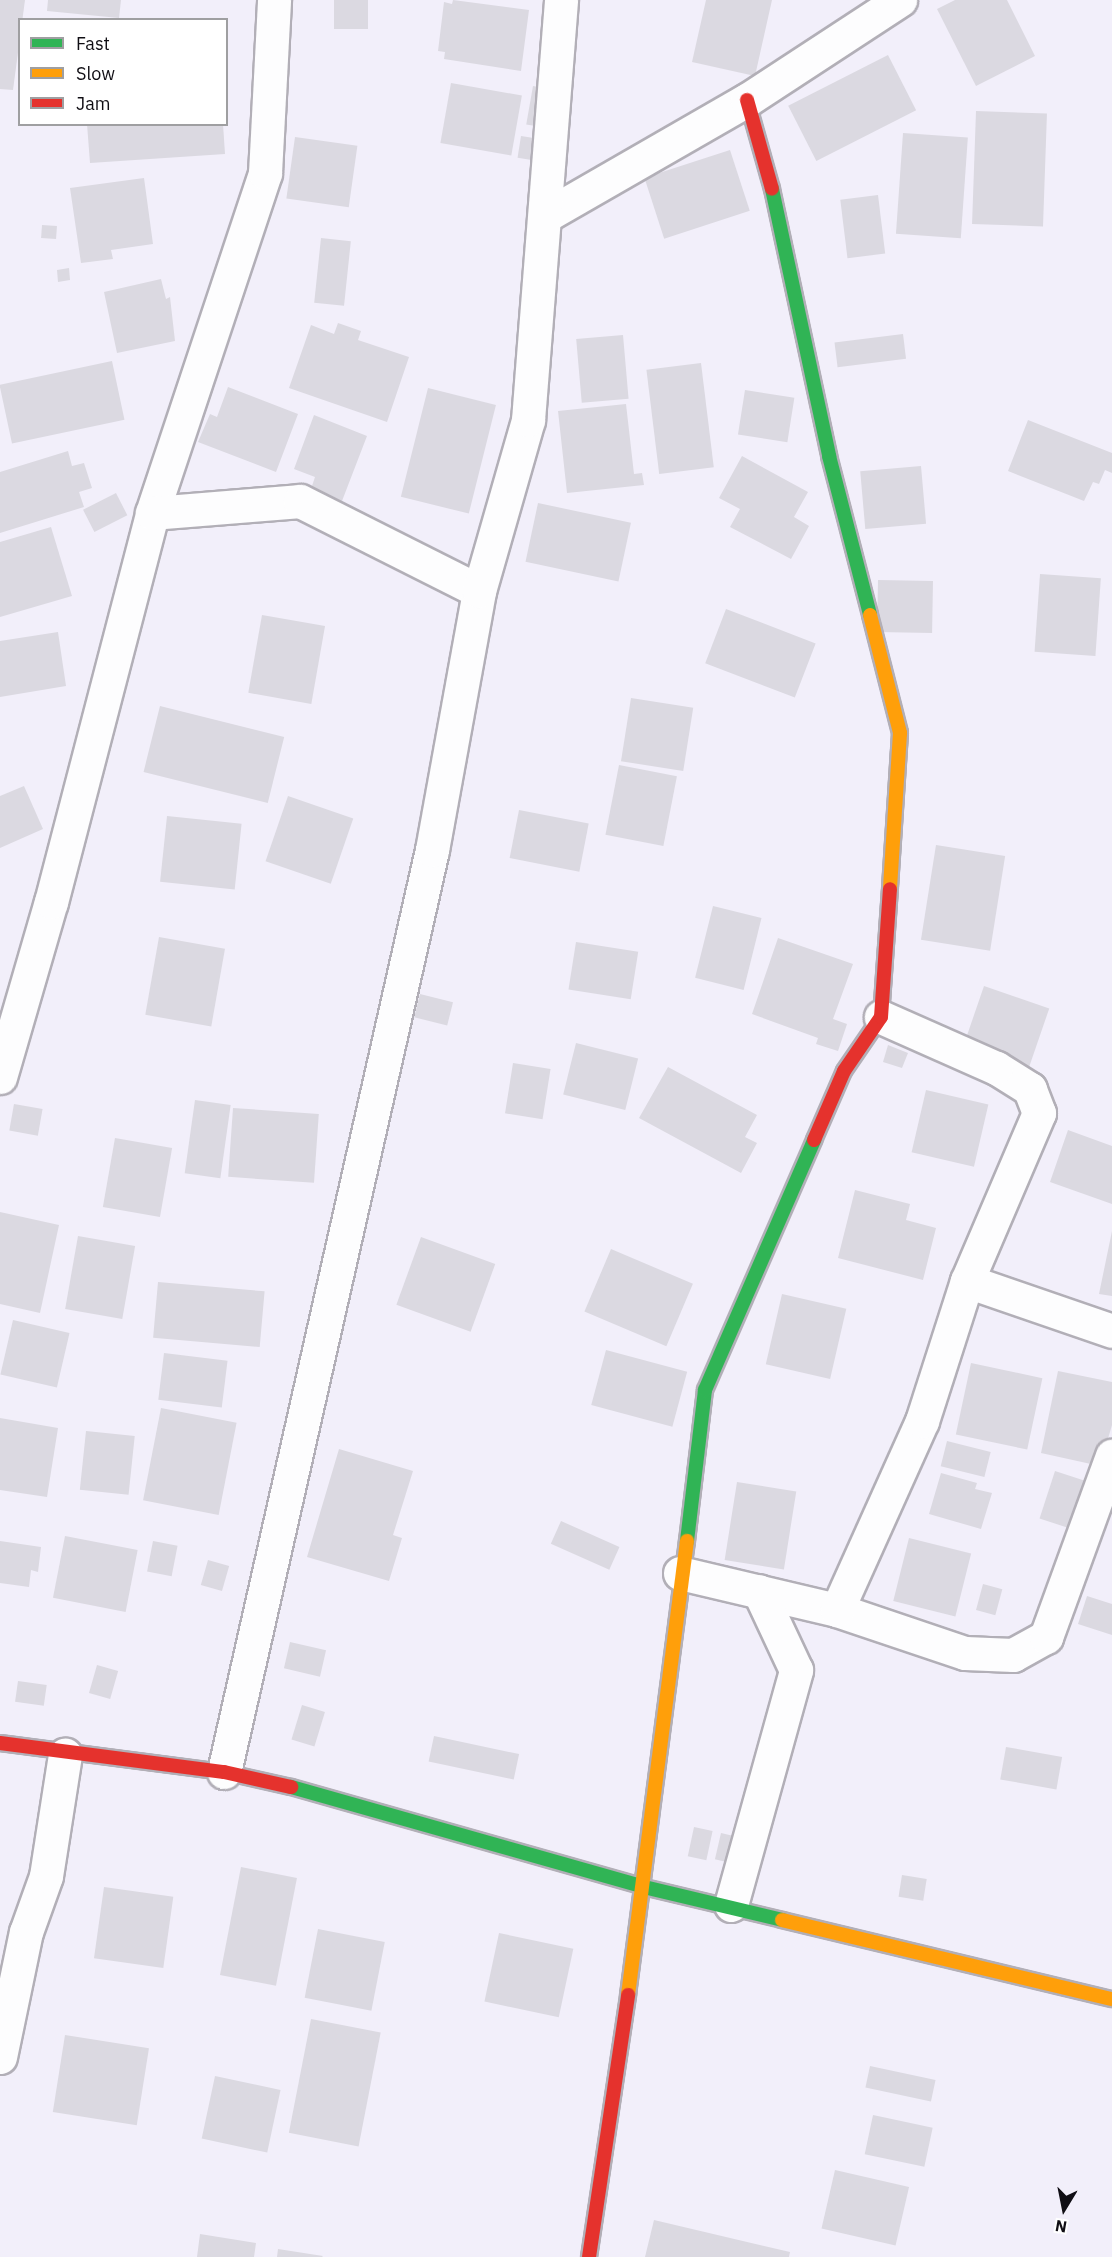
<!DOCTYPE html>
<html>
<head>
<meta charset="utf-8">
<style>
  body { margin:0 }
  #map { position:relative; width:1112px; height:2257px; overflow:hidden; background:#f2effa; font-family:"IBM Plex Sans",sans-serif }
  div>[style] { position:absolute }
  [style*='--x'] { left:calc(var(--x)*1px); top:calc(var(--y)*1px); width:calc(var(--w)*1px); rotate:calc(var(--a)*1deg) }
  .building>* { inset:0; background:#dbd9e1; transform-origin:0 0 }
  .roads { filter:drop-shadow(2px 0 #b2afb7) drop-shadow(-2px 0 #b2afb7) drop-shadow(0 2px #b2afb7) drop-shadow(0 -2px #b2afb7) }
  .street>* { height:33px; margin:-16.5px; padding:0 16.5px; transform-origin:16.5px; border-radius:16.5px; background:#fdfdfe }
  .fast>* { height:14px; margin:-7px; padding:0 7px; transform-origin:7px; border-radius:7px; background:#30b455 }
  .slow>* { height:14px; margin:-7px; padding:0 7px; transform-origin:7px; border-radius:7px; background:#ff9f0a }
  .jam>* { height:14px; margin:-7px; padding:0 7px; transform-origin:7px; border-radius:7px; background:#e5322d }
  span { translate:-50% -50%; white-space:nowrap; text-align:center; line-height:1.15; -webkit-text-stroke:5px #fff; paint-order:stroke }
  .legend { position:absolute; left:18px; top:18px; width:210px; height:108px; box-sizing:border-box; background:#fff; border:2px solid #9f9fa1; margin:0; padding:8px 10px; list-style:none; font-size:18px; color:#100e14 }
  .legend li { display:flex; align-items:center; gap:12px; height:30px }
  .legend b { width:30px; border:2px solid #9f9fa1 }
  .north { position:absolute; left:1034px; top:2179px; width:60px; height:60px; -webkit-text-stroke:4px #fff; paint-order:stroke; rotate:190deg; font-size:16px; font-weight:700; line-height:24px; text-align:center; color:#100e14 }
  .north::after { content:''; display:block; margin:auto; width:21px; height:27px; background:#100e14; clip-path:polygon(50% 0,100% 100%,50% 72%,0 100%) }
</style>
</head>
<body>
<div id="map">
  <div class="building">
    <div style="clip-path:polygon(0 0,25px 0,13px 90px,0 89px)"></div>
    <div style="clip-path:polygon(48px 0,121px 0,119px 18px,47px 11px)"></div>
    <div style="left:334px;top:0;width:34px;height:29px"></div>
    <div style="clip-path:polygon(453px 0,529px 10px,521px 71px,444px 59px,445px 52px,438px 51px,444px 2px,452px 4px)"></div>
    <div style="clip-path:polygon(706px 0,772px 0,755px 76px,692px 62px)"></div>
    <div style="clip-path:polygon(955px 0,1007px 0,1035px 56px,976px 86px,937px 9px)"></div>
    <div style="left:888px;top:55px;width:62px;height:112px;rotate:63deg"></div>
    <div style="left:451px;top:83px;width:72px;height:61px;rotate:10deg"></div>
    <div style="left:533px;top:86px;width:17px;height:39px;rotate:10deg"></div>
    <div style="left:976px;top:111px;width:71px;height:113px;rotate:2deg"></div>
    <div style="clip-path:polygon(87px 124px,223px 124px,225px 154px,90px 163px)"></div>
    <div style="left:903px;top:133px;width:65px;height:101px;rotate:4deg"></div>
    <div style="left:521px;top:136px;width:24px;height:22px;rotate:9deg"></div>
    <div style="left:295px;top:137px;width:63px;height:62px;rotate:8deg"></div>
    <div style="left:730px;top:150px;width:64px;height:90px;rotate:72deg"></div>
    <div style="clip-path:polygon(144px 178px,153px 244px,111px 250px,113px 259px,81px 263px,70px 188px)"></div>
    <div style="left:878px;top:195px;width:59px;height:38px;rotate:83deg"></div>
    <div style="left:42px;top:225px;width:15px;height:13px;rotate:4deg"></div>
    <div style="left:321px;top:238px;width:30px;height:65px;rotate:6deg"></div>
    <div style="clip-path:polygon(69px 268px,70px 280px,58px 282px,57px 270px)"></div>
    <div style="clip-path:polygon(161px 279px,166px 299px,170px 297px,175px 341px,117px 353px,104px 292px)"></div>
    <div style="clip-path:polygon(338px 323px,361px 331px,358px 340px,409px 357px,387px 422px,289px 388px,311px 325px,334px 334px)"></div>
    <div style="left:903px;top:334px;width:25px;height:69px;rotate:83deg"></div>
    <div style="left:623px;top:335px;width:64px;height:47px;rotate:85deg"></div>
    <div style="left:112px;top:361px;width:60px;height:115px;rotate:78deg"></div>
    <div style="left:701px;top:363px;width:105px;height:55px;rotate:83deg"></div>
    <div style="clip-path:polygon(228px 387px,298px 414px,276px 472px,198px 442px,210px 414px,217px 417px)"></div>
    <div style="left:428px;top:388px;width:70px;height:112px;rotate:14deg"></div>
    <div style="left:745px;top:390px;width:50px;height:45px;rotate:9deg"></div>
    <div style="clip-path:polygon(626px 404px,634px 474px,642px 473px,644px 485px,567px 493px,558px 411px)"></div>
    <div style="clip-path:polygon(314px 415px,367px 436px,342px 501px,311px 489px,315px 477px,294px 469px)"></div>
    <div style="clip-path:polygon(1028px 420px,1112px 453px,1112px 473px,1105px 470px,1099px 484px,1093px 482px,1084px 501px,1008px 471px)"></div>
    <div style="clip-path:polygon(68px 451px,72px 466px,84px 463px,92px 488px,79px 492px,84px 507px,0 533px,0 472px)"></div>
    <div style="clip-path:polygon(742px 456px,808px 492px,794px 517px,809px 526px,791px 559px,730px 527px,740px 509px,719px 498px)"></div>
    <div style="left:921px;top:466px;width:58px;height:61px;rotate:85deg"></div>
    <div style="left:116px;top:493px;width:25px;height:37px;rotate:63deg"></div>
    <div style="left:538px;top:503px;width:95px;height:60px;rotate:12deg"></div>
    <div style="clip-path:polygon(51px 527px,72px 596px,0 617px,0 542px)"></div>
    <div style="left:1040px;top:574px;width:61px;height:78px;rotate:4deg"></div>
    <div style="left:878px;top:580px;width:55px;height:52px;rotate:1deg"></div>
    <div style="left:726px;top:609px;width:96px;height:58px;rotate:21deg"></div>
    <div style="left:262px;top:615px;width:64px;height:79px;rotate:10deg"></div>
    <div style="clip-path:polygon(58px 632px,66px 686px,0 697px,0 641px)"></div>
    <div style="left:631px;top:698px;width:63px;height:64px;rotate:9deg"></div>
    <div style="left:160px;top:706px;width:128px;height:68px;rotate:14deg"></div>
    <div style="left:619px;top:765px;width:59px;height:71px;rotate:11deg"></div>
    <div style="clip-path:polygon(24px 786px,43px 829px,0 848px,0 796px)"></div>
    <div style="left:288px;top:796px;width:69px;height:69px;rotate:19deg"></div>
    <div style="left:519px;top:810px;width:71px;height:49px;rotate:11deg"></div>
    <div style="left:167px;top:816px;width:75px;height:66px;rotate:6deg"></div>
    <div style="left:936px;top:845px;width:70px;height:96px;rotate:9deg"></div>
    <div style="left:713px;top:906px;width:50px;height:74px;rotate:14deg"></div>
    <div style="left:159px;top:937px;width:67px;height:79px;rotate:10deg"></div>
    <div style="clip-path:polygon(778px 938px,853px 964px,833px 1019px,847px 1024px,838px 1051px,816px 1044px,818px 1038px,752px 1014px)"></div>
    <div style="left:576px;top:942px;width:63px;height:48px;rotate:9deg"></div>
    <div style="left:984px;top:986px;width:69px;height:65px;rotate:19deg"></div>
    <div style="left:420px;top:994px;width:34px;height:24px;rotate:14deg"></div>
    <div style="left:576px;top:1043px;width:64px;height:53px;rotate:14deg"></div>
    <div style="clip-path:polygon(888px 1045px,908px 1053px,902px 1068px,883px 1062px)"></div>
    <div style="left:513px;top:1063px;width:38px;height:51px;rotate:9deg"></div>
    <div style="clip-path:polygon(668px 1067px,757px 1115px,745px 1137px,757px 1143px,741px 1173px,639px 1118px)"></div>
    <div style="left:926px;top:1090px;width:64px;height:64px;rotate:13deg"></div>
    <div style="left:195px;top:1100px;width:36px;height:74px;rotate:8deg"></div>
    <div style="left:14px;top:1104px;width:29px;height:27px;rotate:10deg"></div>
    <div style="left:233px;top:1108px;width:86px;height:69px;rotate:4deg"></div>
    <div style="clip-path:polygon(1068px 1130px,1112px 1146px,1112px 1204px,1050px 1182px)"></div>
    <div style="left:115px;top:1138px;width:58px;height:70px;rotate:10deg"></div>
    <div style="clip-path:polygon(855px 1190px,910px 1204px,906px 1220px,936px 1228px,923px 1280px,838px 1258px)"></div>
    <div style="clip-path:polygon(0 1212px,59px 1225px,40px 1313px,0 1304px)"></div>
    <div style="clip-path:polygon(1112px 1231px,1112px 1296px,1099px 1294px)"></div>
    <div style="left:78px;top:1236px;width:58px;height:74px;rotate:10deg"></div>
    <div style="left:421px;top:1237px;width:79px;height:72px;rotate:20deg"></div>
    <div style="left:611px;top:1249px;width:89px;height:68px;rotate:23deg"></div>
    <div style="left:158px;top:1282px;width:107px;height:56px;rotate:5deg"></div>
    <div style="left:782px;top:1294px;width:66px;height:72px;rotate:13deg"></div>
    <div style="left:13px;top:1320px;width:58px;height:56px;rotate:13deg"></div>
    <div style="left:606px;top:1350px;width:84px;height:57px;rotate:15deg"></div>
    <div style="left:164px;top:1353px;width:64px;height:47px;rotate:7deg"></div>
    <div style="left:971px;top:1363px;width:73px;height:73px;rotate:12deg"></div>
    <div style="clip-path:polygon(1058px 1371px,1112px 1382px,1112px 1425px,1100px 1466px,1041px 1453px)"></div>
    <div style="left:161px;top:1408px;width:77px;height:94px;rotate:11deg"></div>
    <div style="clip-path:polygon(0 1418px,58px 1428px,47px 1497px,0 1490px)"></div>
    <div style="left:86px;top:1431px;width:49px;height:59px;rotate:6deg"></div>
    <div style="left:947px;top:1441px;width:45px;height:26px;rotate:14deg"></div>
    <div style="clip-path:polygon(339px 1449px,413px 1471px,393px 1535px,402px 1538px,389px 1581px,307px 1557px)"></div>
    <div style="left:1055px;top:1471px;width:33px;height:50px;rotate:18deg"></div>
    <div style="clip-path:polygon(941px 1473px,977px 1483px,975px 1489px,992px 1493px,981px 1529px,929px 1514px)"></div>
    <div style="left:737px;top:1482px;width:60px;height:79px;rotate:9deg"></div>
    <div style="left:561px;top:1521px;width:64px;height:25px;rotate:24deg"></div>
    <div style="left:65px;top:1536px;width:74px;height:63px;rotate:11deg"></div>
    <div style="left:909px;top:1538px;width:64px;height:65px;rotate:14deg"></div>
    <div style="clip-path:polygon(0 1541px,41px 1547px,38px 1572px,31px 1570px,29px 1587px,0 1583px)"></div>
    <div style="left:153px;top:1541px;width:25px;height:31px;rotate:11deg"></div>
    <div style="left:208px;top:1560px;width:22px;height:26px;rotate:16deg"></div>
    <div style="left:983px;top:1584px;width:20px;height:27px;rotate:15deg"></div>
    <div style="clip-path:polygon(1087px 1596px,1112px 1604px,1112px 1635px,1078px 1624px)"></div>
    <div style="left:290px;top:1642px;width:37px;height:27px;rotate:13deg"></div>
    <div style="left:97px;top:1665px;width:22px;height:29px;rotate:16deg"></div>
    <div style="left:18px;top:1681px;width:29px;height:21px;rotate:8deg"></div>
    <div style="left:302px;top:1705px;width:24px;height:36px;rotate:17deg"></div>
    <div style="left:434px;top:1736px;width:87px;height:26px;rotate:12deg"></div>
    <div style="left:1006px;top:1747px;width:57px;height:33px;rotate:10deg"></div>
    <div style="left:694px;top:1827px;width:19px;height:30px;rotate:12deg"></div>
    <div style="left:721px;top:1833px;width:13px;height:27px;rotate:13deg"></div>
    <div style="left:241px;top:1867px;width:57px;height:110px;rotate:11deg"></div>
    <div style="left:902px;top:1875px;width:25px;height:22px;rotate:9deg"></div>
    <div style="left:104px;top:1887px;width:70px;height:72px;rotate:8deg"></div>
    <div style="left:318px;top:1929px;width:68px;height:70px;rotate:11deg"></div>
    <div style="left:499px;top:1933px;width:76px;height:70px;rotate:12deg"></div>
    <div style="left:311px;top:2019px;width:71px;height:116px;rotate:11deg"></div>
    <div style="left:65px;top:2035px;width:85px;height:78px;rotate:9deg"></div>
    <div style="left:870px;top:2066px;width:67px;height:22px;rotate:12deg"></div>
    <div style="left:215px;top:2076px;width:67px;height:64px;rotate:12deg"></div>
    <div style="left:873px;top:2115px;width:61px;height:40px;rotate:12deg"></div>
    <div style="left:835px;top:2170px;width:76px;height:60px;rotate:13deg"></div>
    <div style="clip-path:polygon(654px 2220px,790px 2252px,789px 2257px,645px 2257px)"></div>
    <div style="clip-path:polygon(200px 2234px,256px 2243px,254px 2257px,197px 2257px)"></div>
    <div style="clip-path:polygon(278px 2249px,323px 2256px,322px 2257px,277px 2257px)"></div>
  </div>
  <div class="roads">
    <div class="street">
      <div style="--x:545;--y:216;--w:233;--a:-29.9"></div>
      <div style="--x:747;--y:100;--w:183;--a:-33.2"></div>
      <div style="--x:152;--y:513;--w:358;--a:-71.6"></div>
      <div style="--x:265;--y:173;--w:173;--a:-87"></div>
      <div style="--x:0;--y:1077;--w:182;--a:-73.8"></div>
      <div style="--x:51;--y:902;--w:402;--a:-75.4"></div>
      <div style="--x:152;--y:513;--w:148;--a:-4.6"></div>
      <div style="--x:300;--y:501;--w:200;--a:26.7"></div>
      <div style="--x:967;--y:1281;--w:153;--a:19"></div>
      <div style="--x:680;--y:1573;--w:161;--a:13.3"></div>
      <div style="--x:837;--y:1610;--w:135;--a:18.6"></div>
      <div style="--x:965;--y:1653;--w:48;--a:2.4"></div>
      <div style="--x:1013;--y:1655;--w:38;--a:-29"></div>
      <div style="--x:1046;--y:1637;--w:193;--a:-70"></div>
      <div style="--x:837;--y:1610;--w:207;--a:-65.8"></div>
      <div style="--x:922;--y:1421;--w:147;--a:-72.2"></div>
      <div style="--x:967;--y:1281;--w:183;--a:-66.8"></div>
      <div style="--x:1039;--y:1113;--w:26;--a:-111"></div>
      <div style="--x:1030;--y:1089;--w:40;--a:-148"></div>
      <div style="--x:996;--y:1068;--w:126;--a:-156.1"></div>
      <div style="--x:224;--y:1772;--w:945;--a:-77.29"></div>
      <div style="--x:432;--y:850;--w:263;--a:-79.7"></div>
      <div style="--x:479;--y:591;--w:178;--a:-74"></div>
      <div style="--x:528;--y:420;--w:421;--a:-85.5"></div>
      <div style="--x:731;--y:1905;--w:244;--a:-74.5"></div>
      <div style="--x:796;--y:1670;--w:87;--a:-115.1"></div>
      <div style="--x:0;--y:2057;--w:128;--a:-78.3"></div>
      <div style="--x:26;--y:1932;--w:59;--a:-70.3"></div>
      <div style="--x:46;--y:1876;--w:123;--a:-81.1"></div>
    </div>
    <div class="fast">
      <div style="--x:772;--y:189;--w:273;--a:77.9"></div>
      <div style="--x:829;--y:456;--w:164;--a:75.5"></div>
      <div style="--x:687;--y:1541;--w:152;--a:-83.2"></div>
      <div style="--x:705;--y:1390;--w:273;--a:-66.4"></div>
      <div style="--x:291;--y:1787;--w:367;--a:15.8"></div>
      <div style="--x:644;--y:1887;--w:142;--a:13.4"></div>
    </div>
    <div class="slow">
      <div style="--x:870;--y:615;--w:122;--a:75.7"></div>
      <div style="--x:900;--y:733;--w:156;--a:93.7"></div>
      <div style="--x:782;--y:1920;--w:339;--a:13.5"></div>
      <div style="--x:628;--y:1995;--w:458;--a:-82.6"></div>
    </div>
    <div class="jam">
      <div style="--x:747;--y:100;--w:92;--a:74.3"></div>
      <div style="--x:814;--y:1140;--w:75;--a:-66.5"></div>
      <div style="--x:844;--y:1071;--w:65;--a:-55.6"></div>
      <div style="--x:881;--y:1017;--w:128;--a:-86"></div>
      <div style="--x:0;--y:1743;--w:226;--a:7.4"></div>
      <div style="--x:224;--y:1772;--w:69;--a:12.6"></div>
      <div style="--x:589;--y:2257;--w:265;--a:-81.5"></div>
    </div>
  </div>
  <ul class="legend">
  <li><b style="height:8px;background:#30b455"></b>Fast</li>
  <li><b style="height:8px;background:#ff9f0a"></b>Slow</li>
  <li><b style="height:8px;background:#e5322d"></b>Jam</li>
  </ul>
  <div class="north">N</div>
</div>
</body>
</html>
